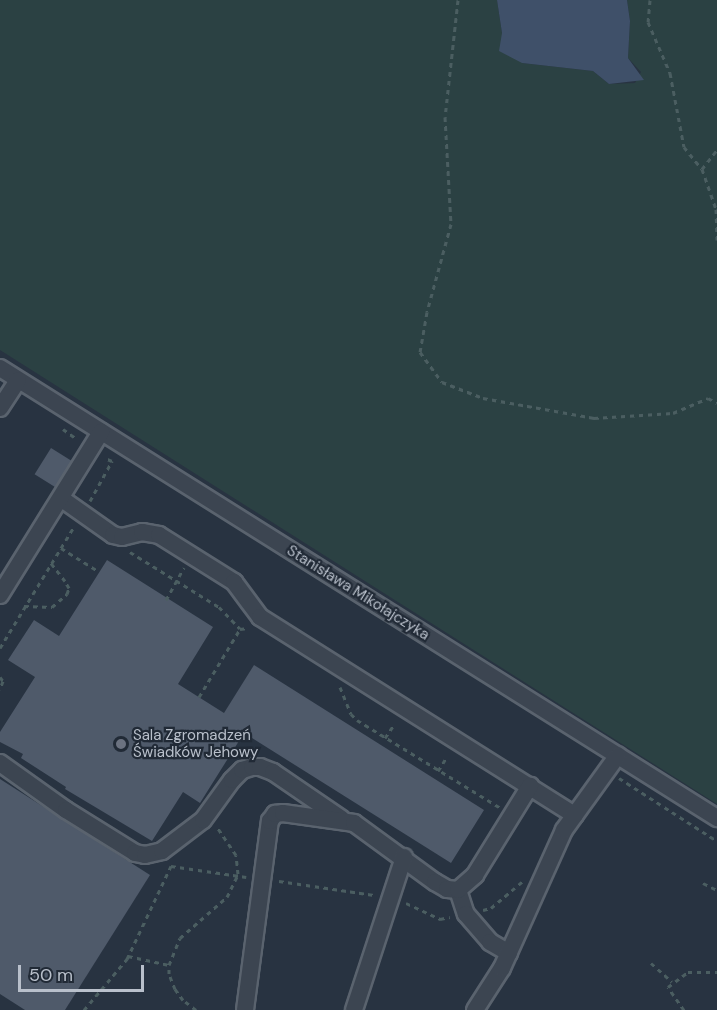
<!DOCTYPE html>
<html>
<head>
<meta charset="utf-8">
<style>
  body { margin:0 }
  #map { position:relative; width:717px; height:1010px; overflow:hidden; background:#283341; font-family:"DM Sans",sans-serif }
  div>[style] { position:absolute }
  [style*='--x'] { left:calc(var(--x)*1px); top:calc(var(--y)*1px); width:calc(var(--w)*1px); rotate:calc(var(--a)*1deg) }
  .green>* { inset:0; background:#2b4143 }
  .water>* { inset:0; background:#3f5069 }
  .building>* { inset:0; background:#4f5a6a; transform-origin:0 0 }
  .path>* { height:3px; margin-top:-1.5px; transform-origin:0; background:repeating-linear-gradient(90deg,#4b5e61 0 4.5px,transparent 0 9px) }
  .roads { filter:drop-shadow(2px 0 #5a636e) drop-shadow(-2px 0 #5a636e) drop-shadow(0 2px #5a636e) drop-shadow(0 -2px #5a636e) }
  .minor>* { height:16px; margin:-8px; padding:0 8px; transform-origin:8px; border-radius:8px; background:#3c4551 }
  .dots>* { width:16px; height:16px; translate:-50% -50%; box-sizing:border-box; border:3px solid #212a36; border-radius:50% }
  span { translate:-50% -50%; white-space:nowrap; text-align:center; line-height:1.15; -webkit-text-stroke:4.5px #212a36; paint-order:stroke }
  .street-label { font-size:15px; color:#b9c0cb }
  .poi-label { font-size:15px; color:#b9c0cb }
  .left { translate:0 -50%; text-align:left }
  .scale { position:absolute; left:18px; top:965px; width:126px; height:27px; box-sizing:border-box; border:3px solid #b9c0cb; border-top:0; padding-left:8px; font-size:18px; line-height:21px; white-space:nowrap; color:#b9c0cb; -webkit-text-stroke:4px #212a36; paint-order:stroke }
</style>
</head>
<body>
<div id="map">
  <div class="green">
    <div style="clip-path:polygon(0 0,497px 0,502px 33px,522px 63px,593px 71px,609px 84px,635px 83px,641px 72px,628px 58px,630px 21px,627px 0,717px 0,717px 804px,0 350px)"></div>
  </div>
  <div class="water">
    <div style="clip-path:polygon(497px 0,627px 0,630px 21px,628px 58px,644px 80px,609px 84px,593px 71px,522px 63px,499px 51px,502px 33px)"></div>
  </div>
  <div class="building">
    <div style="left:51px;top:448px;width:25px;height:31px;rotate:32deg"></div>
    <div style="clip-path:polygon(107px 560px,213px 627px,178px 684px,224px 713px,254px 665px,484px 810px,451px 863px,244px 733px,200px 803px,183px 792px,152px 841px,65px 789px,66px 787px,21px 758px,23px 754px,0 742px,0 732px,35px 677px,8px 660px,34px 620px,59px 636px)"></div>
    <div style="clip-path:polygon(0 779px,150px 875px,65px 1010px,25px 1010px,0 994px)"></div>
  </div>
  <div class="path">
    <div style="--x:458;--y:0;--w:118;--a:96.3"></div>
    <div style="--x:445;--y:117;--w:107;--a:86.8"></div>
    <div style="--x:451;--y:224;--w:91;--a:105.3"></div>
    <div style="--x:427;--y:312;--w:41;--a:99.9"></div>
    <div style="--x:420;--y:352;--w:37;--a:54"></div>
    <div style="--x:442;--y:382;--w:44;--a:21.3"></div>
    <div style="--x:483;--y:398;--w:113;--a:10.2"></div>
    <div style="--x:594;--y:418;--w:79;--a:-3.6"></div>
    <div style="--x:673;--y:413;--w:38;--a:-23"></div>
    <div style="--x:708;--y:398;--w:10;--a:29"></div>
    <div style="--x:650;--y:0;--w:22;--a:95"></div>
    <div style="--x:648;--y:22;--w:56;--a:66.7"></div>
    <div style="--x:670;--y:73;--w:75;--a:79.3"></div>
    <div style="--x:684;--y:147;--w:28;--a:51"></div>
    <div style="--x:702;--y:169;--w:42;--a:70.7"></div>
    <div style="--x:716;--y:209;--w:31;--a:88"></div>
    <div style="--x:702;--y:169;--w:24;--a:-52"></div>
    <div style="--x:63;--y:429;--w:17;--a:36"></div>
    <div style="--x:90;--y:501;--w:46;--a:-61.2"></div>
    <div style="--x:112;--y:461;--w:8;--a:-157"></div>
    <div style="--x:61;--y:548;--w:44;--a:31.9"></div>
    <div style="--x:130;--y:552;--w:105;--a:31.7"></div>
    <div style="--x:219;--y:607;--w:30;--a:46"></div>
    <div style="--x:240;--y:629;--w:8;--a:-7"></div>
    <div style="--x:166;--y:600;--w:37;--a:-61"></div>
    <div style="--x:24;--y:606;--w:28;--a:2"></div>
    <div style="--x:52;--y:607;--w:20;--a:-41"></div>
    <div style="--x:67;--y:594;--w:6;--a:-72"></div>
    <div style="--x:69;--y:588;--w:8;--a:-120"></div>
    <div style="--x:65;--y:581;--w:23;--a:-128"></div>
    <div style="--x:0;--y:648;--w:142;--a:-58.6"></div>
    <div style="--x:0;--y:677;--w:5;--a:53"></div>
    <div style="--x:3;--y:681;--w:9;--a:111"></div>
    <div style="--x:340;--y:687;--w:29;--a:68"></div>
    <div style="--x:351;--y:714;--w:8;--a:45"></div>
    <div style="--x:357;--y:720;--w:167;--a:31.5"></div>
    <div style="--x:199;--y:697;--w:79;--a:-58.9"></div>
    <div style="--x:385;--y:738;--w:14;--a:-56"></div>
    <div style="--x:438;--y:771;--w:15;--a:-58"></div>
    <div style="--x:619;--y:778;--w:117;--a:32.7"></div>
    <div style="--x:171;--y:866;--w:76;--a:8.3"></div>
    <div style="--x:279;--y:881;--w:96;--a:8.4"></div>
    <div style="--x:703;--y:883;--w:16;--a:27"></div>
    <div style="--x:406;--y:903;--w:38;--a:25"></div>
    <div style="--x:440;--y:919;--w:10;--a:-11"></div>
    <div style="--x:483;--y:910;--w:8;--a:-14"></div>
    <div style="--x:491;--y:908;--w:42;--a:-40.2"></div>
    <div style="--x:128;--y:956;--w:42;--a:12.4"></div>
    <div style="--x:651;--y:963;--w:28;--a:42"></div>
    <div style="--x:84;--y:1010;--w:67;--a:-49.9"></div>
    <div style="--x:127;--y:959;--w:103;--a:-64.7"></div>
    <div style="--x:196;--y:1010;--w:16;--a:-142"></div>
    <div style="--x:183;--y:1000;--w:14;--a:-126"></div>
    <div style="--x:175;--y:989;--w:16;--a:-112"></div>
    <div style="--x:169;--y:974;--w:9;--a:-90"></div>
    <div style="--x:169;--y:965;--w:29;--a:-68"></div>
    <div style="--x:180;--y:938;--w:62;--a:-41.1"></div>
    <div style="--x:227;--y:897;--w:25;--a:-64"></div>
    <div style="--x:238;--y:874;--w:19;--a:-96"></div>
    <div style="--x:236;--y:855;--w:34;--a:-124"></div>
    <div style="--x:684;--y:1010;--w:28;--a:-125"></div>
    <div style="--x:668;--y:987;--w:25;--a:-37"></div>
    <div style="--x:688;--y:972;--w:29;--a:0"></div>
  </div>
  <div class="roads">
    <div class="minor">
      <div style="--x:0;--y:368;--w:847;--a:32.11"></div>
      <div style="--x:0;--y:408;--w:33;--a:-57"></div>
      <div style="--x:62;--y:499;--w:62;--a:35.2"></div>
      <div style="--x:113;--y:535;--w:9;--a:13"></div>
      <div style="--x:122;--y:537;--w:21;--a:-14"></div>
      <div style="--x:142;--y:532;--w:17;--a:10"></div>
      <div style="--x:159;--y:535;--w:89;--a:32.1"></div>
      <div style="--x:234;--y:582;--w:44;--a:53.4"></div>
      <div style="--x:260;--y:617;--w:372;--a:32.2"></div>
      <div style="--x:0;--y:595;--w:192;--a:-58.2"></div>
      <div style="--x:0;--y:763;--w:81;--a:35.5"></div>
      <div style="--x:66;--y:810;--w:81;--a:31.9"></div>
      <div style="--x:135;--y:853;--w:10;--a:11"></div>
      <div style="--x:145;--y:855;--w:17;--a:-13"></div>
      <div style="--x:162;--y:851;--w:51;--a:-37.1"></div>
      <div style="--x:203;--y:820;--w:49;--a:-54.1"></div>
      <div style="--x:232;--y:780;--w:14;--a:-45"></div>
      <div style="--x:242;--y:770;--w:10;--a:-17"></div>
      <div style="--x:252;--y:767;--w:8;--a:0"></div>
      <div style="--x:260;--y:767;--w:14;--a:21"></div>
      <div style="--x:273;--y:772;--w:83;--a:34.3"></div>
      <div style="--x:458;--y:890;--w:25;--a:72"></div>
      <div style="--x:466;--y:914;--w:37;--a:49"></div>
      <div style="--x:490;--y:942;--w:22;--a:30"></div>
      <div style="--x:245;--y:1010;--w:191;--a:-82.5"></div>
      <div style="--x:270;--y:821;--w:9;--a:-54"></div>
      <div style="--x:275;--y:814;--w:8;--a:-7"></div>
      <div style="--x:283;--y:813;--w:72;--a:8"></div>
      <div style="--x:354;--y:823;--w:100;--a:36.1"></div>
      <div style="--x:435;--y:882;--w:14;--a:30"></div>
      <div style="--x:447;--y:889;--w:11;--a:5"></div>
      <div style="--x:458;--y:890;--w:23;--a:-41"></div>
      <div style="--x:475;--y:875;--w:105;--a:-58.3"></div>
      <div style="--x:354;--y:1010;--w:161;--a:-71.9"></div>
      <div style="--x:475;--y:1010;--w:50;--a:-57.3"></div>
      <div style="--x:502;--y:968;--w:151;--a:-65.8"></div>
      <div style="--x:564;--y:830;--w:92;--a:-54.2"></div>
    </div>
  </div>
  <div class="dots">
    <div style="left:121px;top:744px;background:#6b7280"></div>
  </div>
  <div class="street-label">
    <span style="left:358px;top:593px;rotate:32deg">Stanisława Mikołajczyka</span>
  </div>
  <div class="poi-label">
    <span class="left" style="left:133px;top:744px">Sala Zgromadzeń<br>Świadków Jehowy</span>
  </div>
  <div class="scale">50 m</div>
</div>
</body>
</html>
